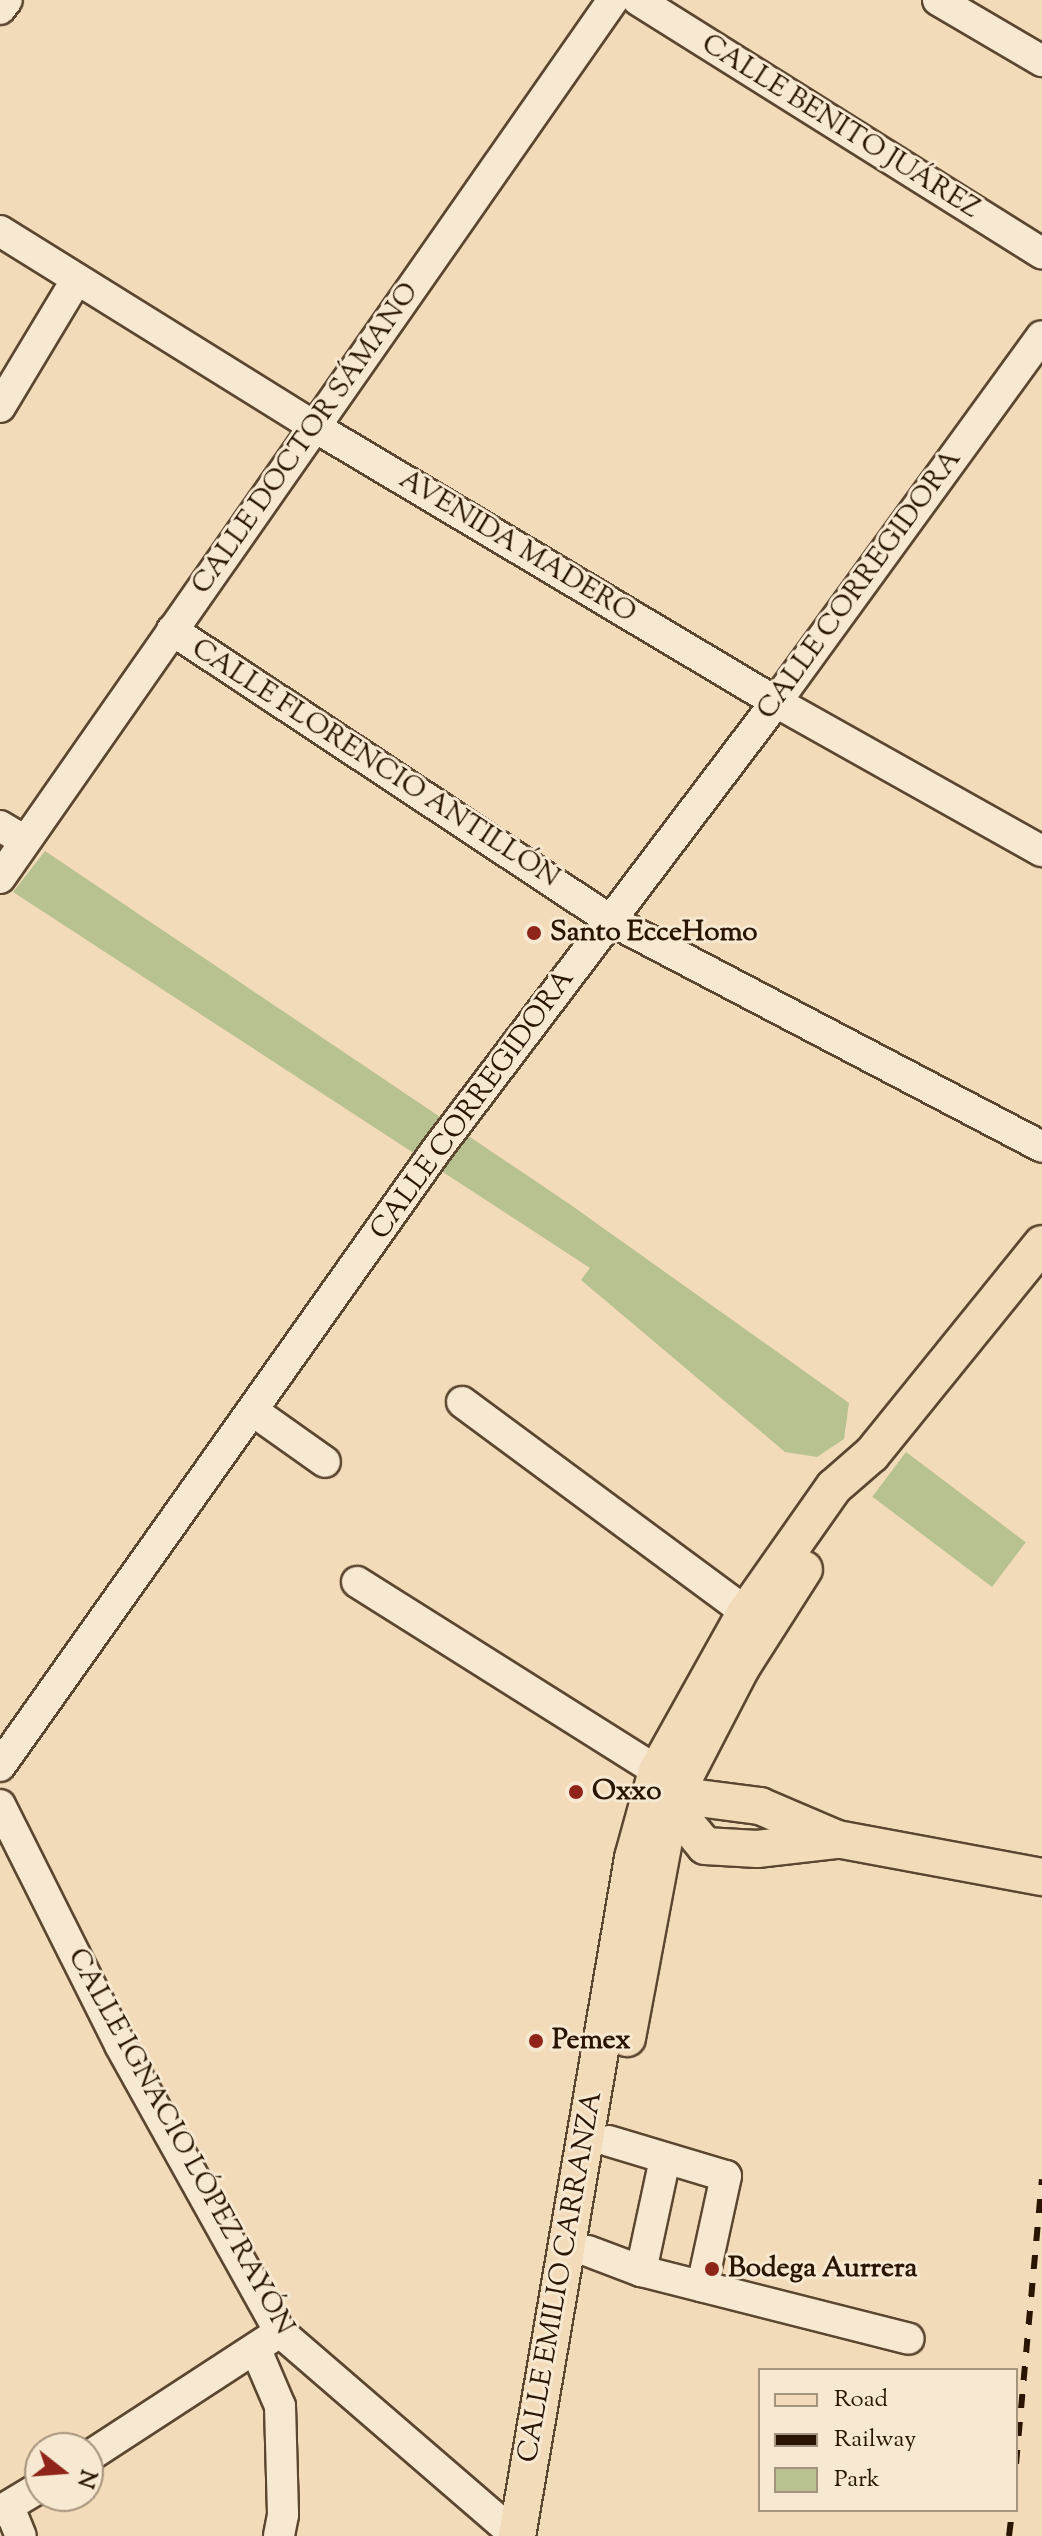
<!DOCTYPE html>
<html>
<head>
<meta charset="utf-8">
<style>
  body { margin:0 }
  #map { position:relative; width:1042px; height:2536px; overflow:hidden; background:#f2dbb8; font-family:"Sorts Mill Goudy",serif }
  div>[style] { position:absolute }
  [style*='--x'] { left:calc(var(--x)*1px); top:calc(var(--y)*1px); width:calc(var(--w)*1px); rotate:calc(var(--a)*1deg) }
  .green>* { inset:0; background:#b8c190; transform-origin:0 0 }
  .roads { filter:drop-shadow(2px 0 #5b4630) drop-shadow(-2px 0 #5b4630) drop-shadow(0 2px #5b4630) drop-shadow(0 -2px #5b4630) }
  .minor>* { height:30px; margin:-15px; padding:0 15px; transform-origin:15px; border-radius:15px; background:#f7e8d1 }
  .major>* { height:36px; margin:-18px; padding:0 18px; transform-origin:18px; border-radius:18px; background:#f2dbb8 }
  .rail>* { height:6px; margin-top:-3px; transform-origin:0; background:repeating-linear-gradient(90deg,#291502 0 14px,transparent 0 28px) }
  .dots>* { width:22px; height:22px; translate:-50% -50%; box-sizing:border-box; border:4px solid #f7e8d1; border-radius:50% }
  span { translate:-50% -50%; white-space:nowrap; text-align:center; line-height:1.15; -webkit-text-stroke:6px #f7e8d1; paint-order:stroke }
  .street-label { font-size:28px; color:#291502 }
  .poi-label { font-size:28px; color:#291502; font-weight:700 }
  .left { translate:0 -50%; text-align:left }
  .legend { position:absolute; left:758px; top:2368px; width:260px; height:144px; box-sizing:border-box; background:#f7e8d1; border:2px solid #a5947e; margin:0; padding:10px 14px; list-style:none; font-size:24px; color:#291502 }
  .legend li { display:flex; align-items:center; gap:16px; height:40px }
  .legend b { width:40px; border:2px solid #a5947e }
  .north { position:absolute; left:24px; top:2432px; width:80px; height:80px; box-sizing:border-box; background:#f7e8d1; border:2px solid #a5947e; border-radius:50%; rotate:107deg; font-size:22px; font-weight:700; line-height:32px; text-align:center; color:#291502 }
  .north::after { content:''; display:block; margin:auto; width:28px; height:36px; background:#8f2418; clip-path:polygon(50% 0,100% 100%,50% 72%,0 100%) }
</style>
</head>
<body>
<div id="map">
  <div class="green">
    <div style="clip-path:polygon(45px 851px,568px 1203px,849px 1403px,844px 1439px,817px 1457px,785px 1452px,581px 1280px,590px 1268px,13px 892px)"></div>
    <div style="left:906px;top:1452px;width:150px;height:56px;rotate:37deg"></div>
  </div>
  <div class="roads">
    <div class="minor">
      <div style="--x:638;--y:0;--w:477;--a:32.1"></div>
      <div style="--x:938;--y:0;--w:121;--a:30.4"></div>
      <div style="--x:0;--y:9;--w:11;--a:-52"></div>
      <div style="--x:0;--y:231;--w:371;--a:31.9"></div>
      <div style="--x:315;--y:427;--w:537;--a:30.82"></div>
      <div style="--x:776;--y:702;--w:305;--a:29.3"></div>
      <div style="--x:0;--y:407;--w:146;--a:-59"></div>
      <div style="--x:172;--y:630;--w:525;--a:33.51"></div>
      <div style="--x:610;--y:920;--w:488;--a:27.7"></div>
      <div style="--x:0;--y:826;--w:29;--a:31"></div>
      <div style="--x:0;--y:878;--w:1071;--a:-55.08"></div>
      <div style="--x:462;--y:1402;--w:353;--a:36.5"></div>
      <div style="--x:253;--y:1411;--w:88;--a:35.3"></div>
      <div style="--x:357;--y:1582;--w:355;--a:32.2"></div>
      <div style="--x:0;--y:1766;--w:752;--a:-54.68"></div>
      <div style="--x:435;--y:1152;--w:565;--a:-52.85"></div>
      <div style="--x:776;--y:702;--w:452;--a:-54"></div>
      <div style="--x:0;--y:1805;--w:268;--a:63.4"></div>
      <div style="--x:120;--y:2045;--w:329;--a:60.9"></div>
      <div style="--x:280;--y:2332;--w:312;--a:40.8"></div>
      <div style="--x:609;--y:2141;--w:122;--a:16.7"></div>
      <div style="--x:726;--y:2176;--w:113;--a:102.3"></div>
      <div style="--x:588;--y:2251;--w:57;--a:20.7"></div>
      <div style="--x:641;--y:2271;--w:276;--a:14.2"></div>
      <div style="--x:641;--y:2271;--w:115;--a:-77.9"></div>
      <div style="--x:256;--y:2350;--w:61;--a:66.8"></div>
      <div style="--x:280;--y:2406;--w:109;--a:88.4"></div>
      <div style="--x:283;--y:2515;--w:21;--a:101"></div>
      <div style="--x:88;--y:2457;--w:229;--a:-33.1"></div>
      <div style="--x:9;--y:2507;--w:31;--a:68"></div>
      <div style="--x:0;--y:2511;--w:47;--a:-31"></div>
    </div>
    <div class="major">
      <div style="--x:662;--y:1794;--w:67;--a:50.4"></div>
      <div style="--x:705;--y:1846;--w:52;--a:3.3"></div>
      <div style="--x:757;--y:1849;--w:81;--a:-6.4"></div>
      <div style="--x:652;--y:1808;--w:47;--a:-12.3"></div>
      <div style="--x:698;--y:1798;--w:63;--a:7.4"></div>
      <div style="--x:760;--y:1806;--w:84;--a:23.2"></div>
      <div style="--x:837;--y:1839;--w:208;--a:10.5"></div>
      <div style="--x:627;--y:2038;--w:239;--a:-79.4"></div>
      <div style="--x:671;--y:1803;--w:152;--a:-62.6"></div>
      <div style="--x:741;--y:1668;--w:117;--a:-57.5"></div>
      <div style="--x:517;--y:2536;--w:688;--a:-80.29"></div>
      <div style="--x:633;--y:1858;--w:90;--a:-74.6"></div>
      <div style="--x:657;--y:1771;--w:182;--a:-60.8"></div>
      <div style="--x:746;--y:1612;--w:153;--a:-54.9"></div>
      <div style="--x:834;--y:1487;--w:50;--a:-41"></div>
      <div style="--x:872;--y:1454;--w:270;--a:-51"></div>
    </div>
  </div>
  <div class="rail">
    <div style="--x:1016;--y:2464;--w:286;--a:-84.8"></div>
    <div style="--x:1009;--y:2536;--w:26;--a:-83"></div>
  </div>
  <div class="dots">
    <div style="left:534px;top:933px;background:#8f2418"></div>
    <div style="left:576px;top:1792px;background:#8f2418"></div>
    <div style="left:536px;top:2041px;background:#8f2418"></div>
    <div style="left:712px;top:2269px;background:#8f2418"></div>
  </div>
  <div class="street-label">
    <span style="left:840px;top:127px;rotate:32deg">CALLE BENITO JUÁREZ</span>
    <span style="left:306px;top:439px;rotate:-55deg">CALLE DOCTOR SÁMANO</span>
    <span style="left:517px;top:547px;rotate:31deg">AVENIDA MADERO</span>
    <span style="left:860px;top:585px;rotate:-54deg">CALLE CORREGIDORA</span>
    <span style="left:375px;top:764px;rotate:33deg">CALLE FLORENCIO ANTILLÓN</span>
    <span style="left:473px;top:1105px;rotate:-54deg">CALLE CORREGIDORA</span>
    <span style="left:180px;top:2142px;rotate:61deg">CALLE IGNACIO LÓPEZ RAYÓN</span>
    <span style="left:561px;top:2277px;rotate:-80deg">CALLE EMILIO CARRANZA</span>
  </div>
  <div class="poi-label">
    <span class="left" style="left:550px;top:933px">Santo EcceHomo</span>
    <span class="left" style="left:592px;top:1792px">Oxxo</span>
    <span class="left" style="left:552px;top:2041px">Pemex</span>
    <span class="left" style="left:728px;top:2269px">Bodega Aurrera</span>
  </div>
  <ul class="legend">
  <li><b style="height:10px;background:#f2dbb8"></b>Road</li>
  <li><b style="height:10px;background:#291502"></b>Railway</li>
  <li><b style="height:22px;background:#b8c190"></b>Park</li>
  </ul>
  <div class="north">N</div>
</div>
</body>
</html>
